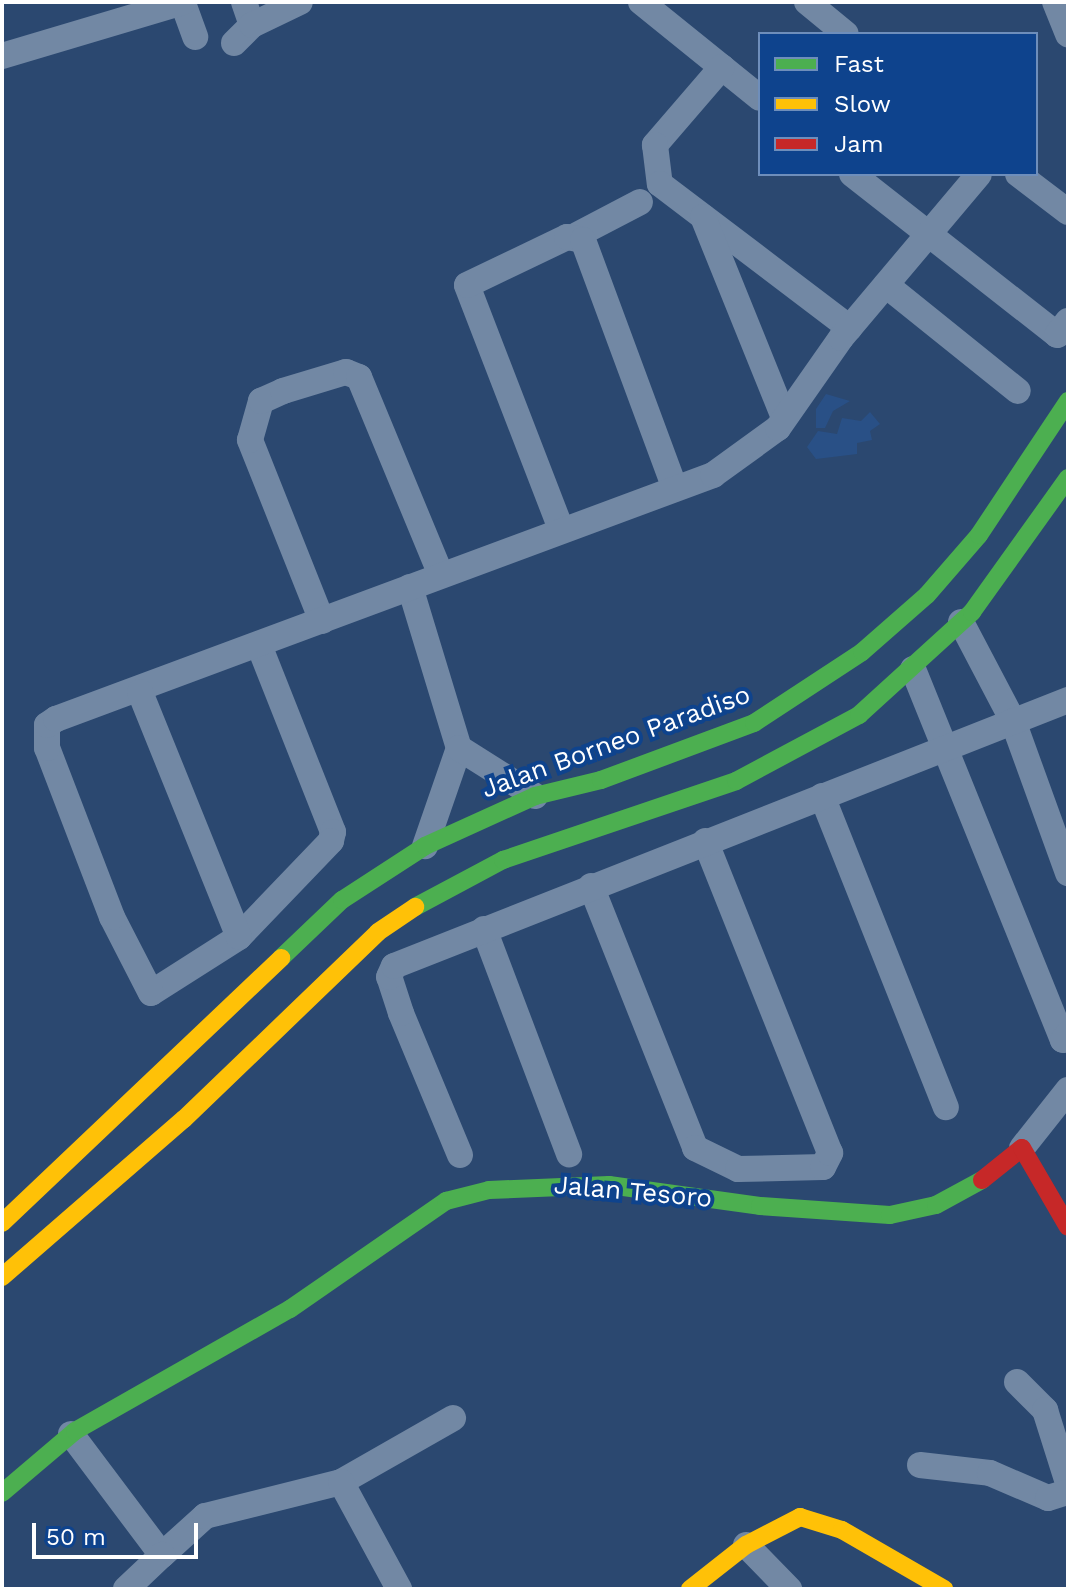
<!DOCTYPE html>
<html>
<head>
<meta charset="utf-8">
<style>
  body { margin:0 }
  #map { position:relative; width:1070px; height:1591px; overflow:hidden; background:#2b4870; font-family:"Work Sans",sans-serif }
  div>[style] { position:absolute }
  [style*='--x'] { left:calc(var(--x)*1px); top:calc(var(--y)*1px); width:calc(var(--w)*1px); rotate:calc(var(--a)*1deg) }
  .water>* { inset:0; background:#295086 }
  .street>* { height:26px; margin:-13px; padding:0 13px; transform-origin:13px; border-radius:13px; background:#7288a4 }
  .fast>* { height:18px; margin:-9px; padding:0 9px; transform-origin:9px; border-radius:9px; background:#4caf50 }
  .slow>* { height:18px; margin:-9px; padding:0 9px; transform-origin:9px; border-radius:9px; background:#ffc107 }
  .jam>* { height:18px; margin:-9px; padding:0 9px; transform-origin:9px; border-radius:9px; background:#c62828 }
  span { translate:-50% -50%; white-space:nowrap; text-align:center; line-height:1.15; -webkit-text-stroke:8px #0e438d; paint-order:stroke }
  .street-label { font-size:26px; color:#fff }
  .frame { position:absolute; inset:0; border:4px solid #fff; pointer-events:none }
  .legend { position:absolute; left:758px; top:32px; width:280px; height:144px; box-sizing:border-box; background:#0e438d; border:2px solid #6e8ebb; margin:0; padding:10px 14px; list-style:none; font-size:24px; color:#fff }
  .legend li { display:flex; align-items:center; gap:16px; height:40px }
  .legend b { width:40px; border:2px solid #6e8ebb }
  .scale { position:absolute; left:32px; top:1523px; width:166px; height:36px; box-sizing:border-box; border:4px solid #fff; border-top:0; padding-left:10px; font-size:24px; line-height:28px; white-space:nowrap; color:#fff; -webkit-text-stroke:6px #0e438d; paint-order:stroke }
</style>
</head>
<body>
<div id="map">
  <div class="water">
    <div style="clip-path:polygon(826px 394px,850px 401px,833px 411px,825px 428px,816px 428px,816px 409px)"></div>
    <div style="clip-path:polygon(870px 412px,880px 424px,870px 431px,872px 440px,857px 443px,857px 454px,816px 459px,807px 447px,818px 431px,837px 434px,842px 418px,861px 421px)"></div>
  </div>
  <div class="street">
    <div style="--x:244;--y:2;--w:24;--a:71"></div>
    <div style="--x:641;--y:2;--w:153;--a:38.9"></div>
    <div style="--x:807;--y:2;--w:50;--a:39.4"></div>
    <div style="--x:1055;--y:2;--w:35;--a:68"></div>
    <div style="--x:184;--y:6;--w:33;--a:70"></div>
    <div style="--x:234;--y:43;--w:25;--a:-45"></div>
    <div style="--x:252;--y:25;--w:53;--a:-25.6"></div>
    <div style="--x:2;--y:56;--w:189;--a:-16.6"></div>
    <div style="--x:722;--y:67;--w:103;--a:130.7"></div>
    <div style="--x:655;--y:145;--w:39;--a:83"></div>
    <div style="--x:660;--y:184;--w:238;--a:37.2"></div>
    <div style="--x:852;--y:174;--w:261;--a:38.1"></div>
    <div style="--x:1057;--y:335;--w:18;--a:-52"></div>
    <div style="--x:1018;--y:174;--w:63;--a:37.2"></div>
    <div style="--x:703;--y:217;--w:216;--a:68"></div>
    <div style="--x:577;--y:235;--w:71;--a:-27.6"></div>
    <div style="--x:886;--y:285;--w:169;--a:38.8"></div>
    <div style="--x:561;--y:529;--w:261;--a:-111.1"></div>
    <div style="--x:467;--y:285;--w:111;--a:-25.6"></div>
    <div style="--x:567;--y:237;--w:16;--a:11"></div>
    <div style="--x:583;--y:240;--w:265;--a:69.7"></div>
    <div style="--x:410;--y:587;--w:168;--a:73.1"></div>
    <div style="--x:459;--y:748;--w:104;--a:109.1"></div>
    <div style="--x:322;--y:621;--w:195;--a:-111.7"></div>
    <div style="--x:250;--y:440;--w:41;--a:-74.2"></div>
    <div style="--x:261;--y:401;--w:24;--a:-24"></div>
    <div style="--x:283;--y:391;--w:66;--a:-16.8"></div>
    <div style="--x:346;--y:372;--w:14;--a:21"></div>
    <div style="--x:359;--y:377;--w:214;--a:67.5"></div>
    <div style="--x:961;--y:622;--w:112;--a:62.3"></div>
    <div style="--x:1013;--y:721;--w:162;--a:70.1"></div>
    <div style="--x:259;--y:645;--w:201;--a:68.4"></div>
    <div style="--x:333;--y:832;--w:9;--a:103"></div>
    <div style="--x:331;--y:841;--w:133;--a:133.8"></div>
    <div style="--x:239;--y:937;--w:104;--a:147.5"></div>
    <div style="--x:151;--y:993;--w:85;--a:-117.2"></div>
    <div style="--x:112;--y:917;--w:181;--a:-111"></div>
    <div style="--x:47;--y:748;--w:23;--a:-90"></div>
    <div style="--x:47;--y:725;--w:11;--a:-34"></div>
    <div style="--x:56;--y:719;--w:701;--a:-20.37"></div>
    <div style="--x:713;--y:475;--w:80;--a:-35.9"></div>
    <div style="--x:778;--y:428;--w:110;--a:-55"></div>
    <div style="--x:841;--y:338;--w:214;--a:-49.9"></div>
    <div style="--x:913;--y:669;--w:400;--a:68"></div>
    <div style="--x:1063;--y:1040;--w:8;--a:-50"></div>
    <div style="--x:140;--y:692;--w:264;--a:68"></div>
    <div style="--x:459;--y:748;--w:90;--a:32.3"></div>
    <div style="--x:822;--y:796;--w:335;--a:68.3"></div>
    <div style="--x:591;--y:886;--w:282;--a:68.3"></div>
    <div style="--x:695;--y:1148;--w:48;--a:26"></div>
    <div style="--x:738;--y:1169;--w:85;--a:-1.3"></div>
    <div style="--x:823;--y:1167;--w:16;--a:-63"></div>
    <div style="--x:830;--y:1153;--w:336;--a:-111.8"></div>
    <div style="--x:484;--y:929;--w:241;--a:69.3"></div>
    <div style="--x:1022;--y:1148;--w:74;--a:-51.6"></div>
    <div style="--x:460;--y:1155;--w:154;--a:-112.6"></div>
    <div style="--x:401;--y:1013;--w:38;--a:-108"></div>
    <div style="--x:389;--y:977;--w:12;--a:-66"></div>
    <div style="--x:394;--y:966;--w:725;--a:-21.54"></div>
    <div style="--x:1017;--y:1382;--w:40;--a:45"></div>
    <div style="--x:1045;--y:1410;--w:77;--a:72.5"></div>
    <div style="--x:71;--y:1434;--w:151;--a:53.1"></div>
    <div style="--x:162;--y:1555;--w:58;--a:-42.2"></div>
    <div style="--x:205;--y:1516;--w:140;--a:-14"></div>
    <div style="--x:341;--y:1482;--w:129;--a:-29.7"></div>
    <div style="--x:920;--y:1465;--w:70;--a:6.5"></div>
    <div style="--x:990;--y:1473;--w:63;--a:23.3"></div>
    <div style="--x:1048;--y:1498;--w:21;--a:-17"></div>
    <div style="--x:341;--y:1482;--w:122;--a:61.5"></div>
    <div style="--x:746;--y:1545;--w:62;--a:45.7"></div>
    <div style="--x:126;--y:1589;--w:50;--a:-43.4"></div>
  </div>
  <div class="fast">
    <div style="--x:415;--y:907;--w:100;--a:-28.1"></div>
    <div style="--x:503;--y:860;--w:246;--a:-18.7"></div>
    <div style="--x:736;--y:781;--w:140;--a:-28.2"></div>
    <div style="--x:859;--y:715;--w:153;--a:-42.3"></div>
    <div style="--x:972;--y:612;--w:165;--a:-54.4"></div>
    <div style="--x:281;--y:958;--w:84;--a:-43.6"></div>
    <div style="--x:342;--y:900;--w:99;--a:-33"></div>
    <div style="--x:425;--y:846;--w:121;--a:-24.4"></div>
    <div style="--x:535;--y:796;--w:68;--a:-13.6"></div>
    <div style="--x:601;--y:780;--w:163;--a:-20.4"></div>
    <div style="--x:754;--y:723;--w:129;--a:-33.3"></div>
    <div style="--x:862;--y:652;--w:86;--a:-41.2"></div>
    <div style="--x:927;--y:595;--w:79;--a:-49.1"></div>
    <div style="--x:979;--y:535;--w:161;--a:-56.4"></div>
    <div style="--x:2;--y:1493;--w:96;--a:-40.3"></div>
    <div style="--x:75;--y:1431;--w:247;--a:-29.6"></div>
    <div style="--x:290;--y:1309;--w:190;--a:-34.7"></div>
    <div style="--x:446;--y:1201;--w:44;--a:-14.3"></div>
    <div style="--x:489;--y:1190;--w:120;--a:-2.4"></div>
    <div style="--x:609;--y:1185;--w:152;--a:7.9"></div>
    <div style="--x:760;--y:1206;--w:130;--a:4"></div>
    <div style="--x:890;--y:1215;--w:47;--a:-12.3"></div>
    <div style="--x:936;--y:1205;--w:52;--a:-28.5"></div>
  </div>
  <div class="slow">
    <div style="--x:2;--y:1223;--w:385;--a:-43.5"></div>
    <div style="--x:2;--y:1277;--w:241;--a:-41"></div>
    <div style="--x:184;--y:1119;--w:269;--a:-43.9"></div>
    <div style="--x:378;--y:932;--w:45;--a:-34"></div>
    <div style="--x:690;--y:1589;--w:71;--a:-38.2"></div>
    <div style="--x:746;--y:1545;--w:61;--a:-27.4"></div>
    <div style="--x:800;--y:1517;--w:44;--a:17.2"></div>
    <div style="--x:842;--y:1530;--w:118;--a:30"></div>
  </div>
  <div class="jam">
    <div style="--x:982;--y:1180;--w:51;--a:-38.7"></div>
    <div style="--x:1022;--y:1148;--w:91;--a:59.8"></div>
  </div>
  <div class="street-label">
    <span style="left:616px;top:742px;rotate:-20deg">Jalan Borneo Paradiso</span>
    <span style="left:633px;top:1192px;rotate:5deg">Jalan Tesoro</span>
  </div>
  <div class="frame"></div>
  <ul class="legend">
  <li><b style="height:10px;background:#4caf50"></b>Fast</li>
  <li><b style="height:10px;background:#ffc107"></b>Slow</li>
  <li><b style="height:10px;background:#c62828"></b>Jam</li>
  </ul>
  <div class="scale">50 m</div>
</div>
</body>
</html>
